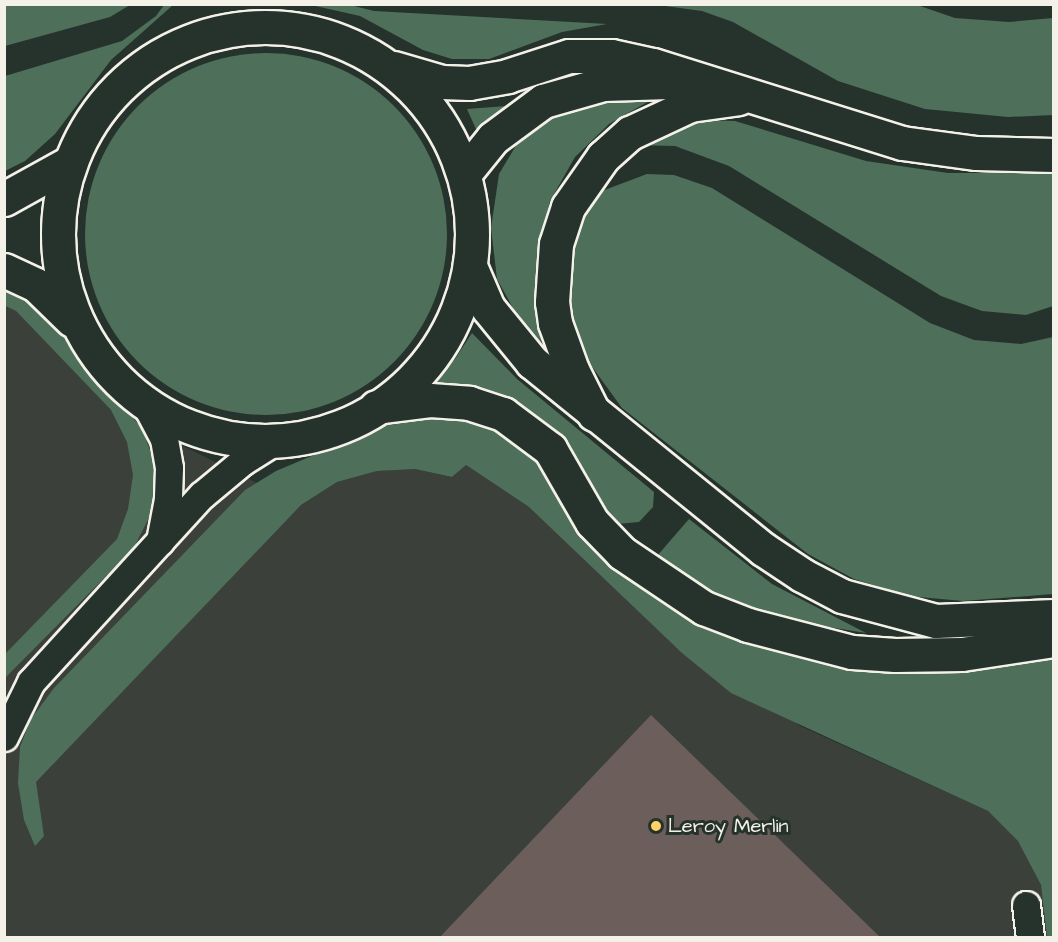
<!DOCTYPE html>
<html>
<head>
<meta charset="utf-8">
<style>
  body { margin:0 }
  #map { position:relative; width:1058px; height:942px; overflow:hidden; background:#26332d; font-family:"Architects Daughter",sans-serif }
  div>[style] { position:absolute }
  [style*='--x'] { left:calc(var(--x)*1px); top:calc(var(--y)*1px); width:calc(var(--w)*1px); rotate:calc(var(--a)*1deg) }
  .built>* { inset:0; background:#3b403b }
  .green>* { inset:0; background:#4e6f59 }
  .round { border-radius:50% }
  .building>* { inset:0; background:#6c5f5b }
  .roads { filter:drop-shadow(2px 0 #f4f1e8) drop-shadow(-2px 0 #f4f1e8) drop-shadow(0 2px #f4f1e8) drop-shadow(0 -2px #f4f1e8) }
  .minor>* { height:27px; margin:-13.5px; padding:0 13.5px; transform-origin:13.5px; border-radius:13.5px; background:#26332d }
  .secondary>* { height:33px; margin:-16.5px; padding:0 16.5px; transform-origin:16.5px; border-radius:16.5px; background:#26332d }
  .secondary>.ring { margin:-16.5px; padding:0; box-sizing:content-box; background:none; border:33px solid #26332d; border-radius:50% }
  .motorway>* { height:33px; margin:-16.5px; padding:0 16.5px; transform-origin:16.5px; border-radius:16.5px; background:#26332d }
  .dots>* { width:16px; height:16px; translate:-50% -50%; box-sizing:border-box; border:3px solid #26332d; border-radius:50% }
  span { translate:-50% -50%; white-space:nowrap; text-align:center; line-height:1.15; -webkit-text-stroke:6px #26332d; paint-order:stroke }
  .poi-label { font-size:20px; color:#f4f1e8 }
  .left { translate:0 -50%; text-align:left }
  .frame { position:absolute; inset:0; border:6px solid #f4f1e8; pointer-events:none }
</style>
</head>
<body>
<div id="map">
  <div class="built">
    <div style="clip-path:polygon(4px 306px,16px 311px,111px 410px,301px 505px,337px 482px,377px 471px,415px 469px,452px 477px,466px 465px,529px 507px,800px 726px,988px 811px,1018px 840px,1041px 885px,1047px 937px,5px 937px)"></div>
  </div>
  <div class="green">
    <div style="clip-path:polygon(5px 4px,130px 4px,130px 5px,110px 17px,5px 46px)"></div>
    <div style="clip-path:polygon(914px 4px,955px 18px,1009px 22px,1053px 18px,1053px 115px,1008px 117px,925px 109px,838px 81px,733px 22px,702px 11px,658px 5px)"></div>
    <div style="clip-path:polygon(164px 5px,173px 5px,111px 60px,55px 134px,25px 161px,5px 171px,5px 76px,122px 41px,156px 16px)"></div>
    <div style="clip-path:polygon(311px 5px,350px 5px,374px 11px,607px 24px,562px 32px,489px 59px,452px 59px,423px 50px,360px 16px)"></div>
    <div class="round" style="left:85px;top:53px;width:362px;height:362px"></div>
    <div style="clip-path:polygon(597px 95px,658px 96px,609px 124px,575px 157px,550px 201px,539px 249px,536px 289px,541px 343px,518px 317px,497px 279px,491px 228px,499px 174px,524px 132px,559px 107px)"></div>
    <div style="clip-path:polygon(506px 106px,480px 138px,467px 109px)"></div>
    <div style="clip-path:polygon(705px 120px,735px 121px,866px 161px,948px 173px,1053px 173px,1053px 306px,1026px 315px,982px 311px,941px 296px,729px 166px,675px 146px,633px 145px,662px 131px)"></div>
    <div style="clip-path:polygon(647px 174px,674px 175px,712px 188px,930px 323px,974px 340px,1021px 344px,1053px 337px,1053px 594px,963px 601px,908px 596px,854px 579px,808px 554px,622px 408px,577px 346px,565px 301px,566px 258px,577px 222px,594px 194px)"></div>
    <div style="clip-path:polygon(4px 291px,45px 311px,66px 331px,86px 365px,142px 428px,157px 470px,155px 506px,133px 549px,5px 678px,5px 654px,117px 539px,128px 509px,133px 475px,127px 442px,111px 410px,16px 311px,5px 306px)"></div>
    <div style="clip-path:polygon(472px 333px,517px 379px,654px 492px,653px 507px,639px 522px,617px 524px,600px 506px,577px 460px,554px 430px,513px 401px,468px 386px,431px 383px,455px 359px)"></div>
    <div style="clip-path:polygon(425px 414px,463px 416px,499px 427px,530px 448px,556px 488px,739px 635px,1053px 650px,1054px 937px,1047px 938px,1041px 885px,1018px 841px,988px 811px,731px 693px,682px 653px,529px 507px,466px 465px,452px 477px,415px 469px,377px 471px,337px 482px,301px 505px,36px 782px,44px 836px,35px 846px,24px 820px,18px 783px,20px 747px,31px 719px,54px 688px,245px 490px,276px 471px,397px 420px)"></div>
    <div style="clip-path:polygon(689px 519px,772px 584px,866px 633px,810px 624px,735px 603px,688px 578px,657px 556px)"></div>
  </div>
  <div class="building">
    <div style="clip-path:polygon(651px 715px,881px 938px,439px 938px)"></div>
  </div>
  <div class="roads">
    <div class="minor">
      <div style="--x:144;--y:401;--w:43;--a:62.2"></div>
      <div style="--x:164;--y:439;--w:29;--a:80"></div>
      <div style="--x:169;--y:468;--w:31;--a:92"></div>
      <div style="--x:168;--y:499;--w:43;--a:100.8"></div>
      <div style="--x:4;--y:737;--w:61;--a:-63.9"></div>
      <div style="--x:31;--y:682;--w:253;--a:-47.6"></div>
      <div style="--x:202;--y:495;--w:53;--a:-39.7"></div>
      <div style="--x:243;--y:461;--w:38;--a:-32"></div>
      <div style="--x:1026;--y:905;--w:33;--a:83"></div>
    </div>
    <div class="secondary">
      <div class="ring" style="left:58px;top:27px;width:381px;height:381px"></div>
      <div style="--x:394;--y:68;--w:50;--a:16.3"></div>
      <div style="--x:442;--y:82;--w:27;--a:2"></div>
      <div style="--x:469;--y:83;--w:39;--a:-10"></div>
      <div style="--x:507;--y:76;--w:65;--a:-17.9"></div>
      <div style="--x:569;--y:56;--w:42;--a:0"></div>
      <div style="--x:611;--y:56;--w:43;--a:12.1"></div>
      <div style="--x:653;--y:65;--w:261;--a:17.4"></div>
      <div style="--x:902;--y:143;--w:75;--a:7.7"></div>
      <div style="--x:976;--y:153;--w:78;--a:1.5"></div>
      <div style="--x:464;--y:174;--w:46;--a:-51.1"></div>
      <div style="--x:493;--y:138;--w:62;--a:-36.5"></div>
      <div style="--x:543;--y:101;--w:62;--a:-15.8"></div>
      <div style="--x:603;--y:84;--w:66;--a:-1.7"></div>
      <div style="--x:4;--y:199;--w:74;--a:-29"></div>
      <div style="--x:4;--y:270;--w:35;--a:25"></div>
      <div style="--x:36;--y:285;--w:50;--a:44.2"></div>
      <div style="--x:594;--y:414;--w:49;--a:-116.6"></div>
      <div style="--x:572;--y:370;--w:50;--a:-109.9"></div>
      <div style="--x:555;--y:323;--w:21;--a:-98"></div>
      <div style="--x:552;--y:302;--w:58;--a:-86.1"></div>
      <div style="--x:556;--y:244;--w:39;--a:-72"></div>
      <div style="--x:568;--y:207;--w:61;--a:-55"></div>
      <div style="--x:603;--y:157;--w:36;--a:-42"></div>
      <div style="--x:630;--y:133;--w:66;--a:-25"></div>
      <div style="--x:690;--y:105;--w:49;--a:-8.1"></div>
    </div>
    <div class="motorway">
      <div style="--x:470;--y:266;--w:46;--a:66.8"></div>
      <div style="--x:488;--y:308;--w:70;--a:50.8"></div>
      <div style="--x:532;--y:362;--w:297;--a:39"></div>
      <div style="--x:763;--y:549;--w:47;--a:33.7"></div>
      <div style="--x:802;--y:575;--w:45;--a:27.7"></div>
      <div style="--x:842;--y:596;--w:97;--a:14.9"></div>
      <div style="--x:936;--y:621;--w:118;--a:-2.4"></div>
      <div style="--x:376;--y:407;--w:54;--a:-7.4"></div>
      <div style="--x:430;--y:400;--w:39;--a:4"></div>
      <div style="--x:469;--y:403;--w:36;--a:18"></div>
      <div style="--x:503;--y:414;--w:59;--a:36.7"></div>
      <div style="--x:550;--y:449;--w:84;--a:60.1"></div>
      <div style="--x:592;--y:522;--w:43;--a:45.9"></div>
      <div style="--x:622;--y:553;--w:99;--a:33.9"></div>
      <div style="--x:704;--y:608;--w:47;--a:21.1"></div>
      <div style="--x:748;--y:625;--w:107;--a:14.6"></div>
      <div style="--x:852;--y:652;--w:43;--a:4"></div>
      <div style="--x:895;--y:655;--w:67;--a:-0.9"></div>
      <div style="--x:962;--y:654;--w:93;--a:-8.7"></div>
    </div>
  </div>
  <div class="dots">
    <div style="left:656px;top:826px;background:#ffd166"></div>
  </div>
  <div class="poi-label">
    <span class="left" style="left:668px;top:826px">Leroy Merlin</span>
  </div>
  <div class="frame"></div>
</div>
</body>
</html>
